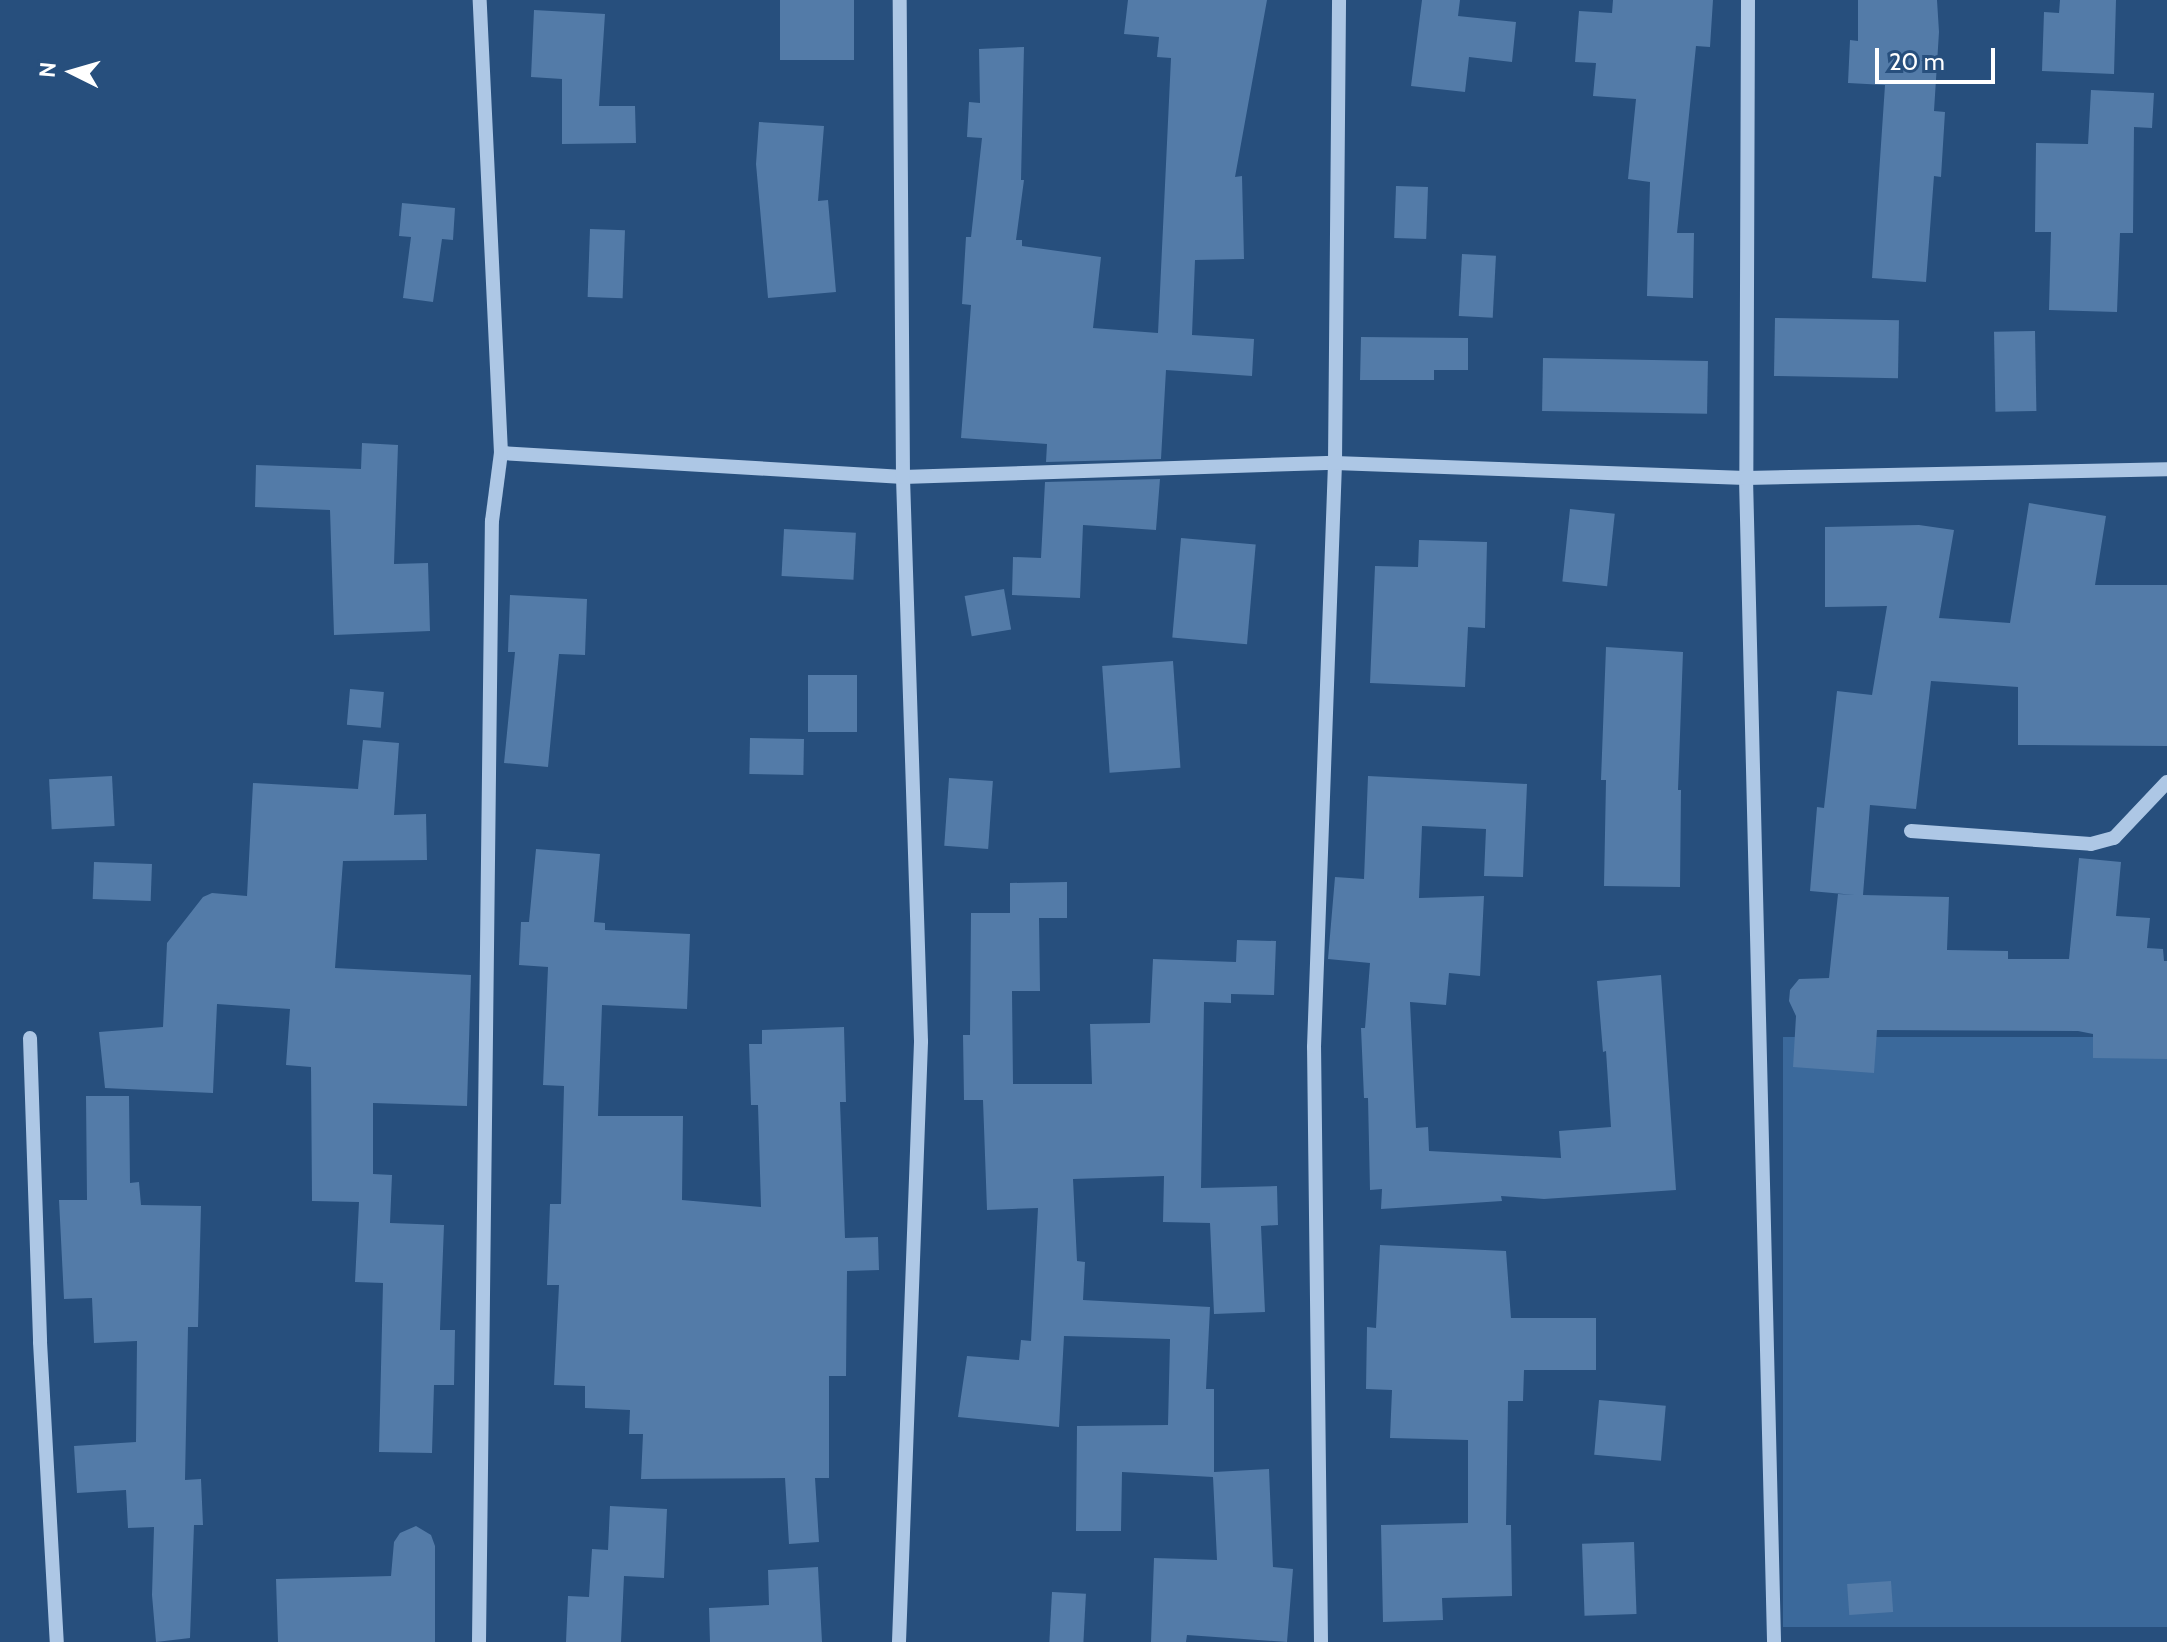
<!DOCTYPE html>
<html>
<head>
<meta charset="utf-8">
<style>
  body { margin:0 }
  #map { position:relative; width:2167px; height:1642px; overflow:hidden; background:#274f7d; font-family:Cabin,sans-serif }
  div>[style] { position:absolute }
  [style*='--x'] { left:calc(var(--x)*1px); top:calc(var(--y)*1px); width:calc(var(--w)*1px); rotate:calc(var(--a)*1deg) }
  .green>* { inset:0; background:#3b699b; transform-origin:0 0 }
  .building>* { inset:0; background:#537ba8; transform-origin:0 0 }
  .minor>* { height:14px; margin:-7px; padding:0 7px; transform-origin:7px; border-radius:7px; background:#adc7e5 }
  span { translate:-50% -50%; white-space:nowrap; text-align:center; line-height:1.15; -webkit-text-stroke:6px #274f7d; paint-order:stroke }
  .north { position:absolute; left:32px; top:32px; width:80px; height:80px; -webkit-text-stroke:6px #274f7d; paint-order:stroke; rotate:275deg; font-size:22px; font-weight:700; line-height:32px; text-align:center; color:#fff }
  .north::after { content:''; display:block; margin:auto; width:28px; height:36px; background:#fff; clip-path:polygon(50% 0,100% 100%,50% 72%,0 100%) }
  .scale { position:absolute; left:1875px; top:48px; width:120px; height:36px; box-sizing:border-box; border:4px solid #fff; border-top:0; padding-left:10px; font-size:24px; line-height:28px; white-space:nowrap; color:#fff; -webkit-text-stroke:6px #274f7d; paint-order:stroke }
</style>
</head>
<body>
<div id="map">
  <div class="green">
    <div style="left:2167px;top:1037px;width:590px;height:384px;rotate:90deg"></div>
  </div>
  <div class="building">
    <div style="left:780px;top:0;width:74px;height:60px"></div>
    <div style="clip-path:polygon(1128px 0,1267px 0,1235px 177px,1242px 176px,1244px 259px,1195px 260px,1192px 335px,1254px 339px,1252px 376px,1166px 370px,1161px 459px,1046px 462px,1047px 444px,961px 438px,971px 305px,962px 304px,966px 237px,971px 237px,982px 138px,967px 137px,969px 102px,980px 103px,979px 49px,1024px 47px,1021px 180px,1024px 180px,1016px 240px,1022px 240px,1022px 246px,1101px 257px,1093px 328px,1158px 333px,1171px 58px,1157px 57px,1159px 37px,1124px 34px)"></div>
    <div style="clip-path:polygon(1422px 0,1460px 0,1458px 16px,1516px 22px,1512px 62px,1469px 57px,1465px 92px,1411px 86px)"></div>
    <div style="clip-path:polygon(1613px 0,1713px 0,1710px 47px,1696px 46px,1677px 233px,1694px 233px,1693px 298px,1647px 296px,1650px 182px,1628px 179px,1636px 99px,1593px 96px,1596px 63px,1575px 62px,1579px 11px,1612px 13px)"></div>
    <div style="clip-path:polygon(1858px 0,1937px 0,1939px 32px,1934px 111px,1945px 112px,1941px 177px,1934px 176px,1926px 282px,1872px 278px,1885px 85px,1848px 83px,1850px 40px,1858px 41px)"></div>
    <div style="clip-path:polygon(2060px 0,2116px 0,2114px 74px,2042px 71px,2044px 12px,2059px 13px)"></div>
    <div style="clip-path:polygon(534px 10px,605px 14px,599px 106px,635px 106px,636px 143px,562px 144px,562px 79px,531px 77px)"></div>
    <div style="clip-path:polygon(2091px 90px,2154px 93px,2152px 128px,2134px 127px,2133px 233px,2120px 233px,2117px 312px,2049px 310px,2051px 232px,2035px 232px,2036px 143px,2088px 144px)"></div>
    <div style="clip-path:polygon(759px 122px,824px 126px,818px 201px,828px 200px,836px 292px,768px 298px,756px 164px)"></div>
    <div style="left:1396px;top:186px;width:32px;height:52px;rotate:2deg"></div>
    <div style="clip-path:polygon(402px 203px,455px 208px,453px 240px,442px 239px,433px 302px,403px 298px,411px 237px,399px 236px)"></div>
    <div style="left:590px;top:229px;width:35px;height:68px;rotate:2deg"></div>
    <div style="left:1462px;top:254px;width:34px;height:62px;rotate:3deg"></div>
    <div style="left:1775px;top:318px;width:124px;height:58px;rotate:1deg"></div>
    <div style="left:2035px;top:331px;width:80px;height:41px;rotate:89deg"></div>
    <div style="clip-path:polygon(1361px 337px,1468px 338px,1468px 370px,1434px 370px,1434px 380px,1360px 380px)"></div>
    <div style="left:1543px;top:358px;width:165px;height:53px;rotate:1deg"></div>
    <div style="clip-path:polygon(362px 443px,398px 445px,394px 564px,428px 563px,430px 631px,334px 635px,330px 510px,255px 507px,256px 465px,361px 469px)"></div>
    <div style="clip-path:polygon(1160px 479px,1156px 530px,1083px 525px,1080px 598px,1012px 595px,1013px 557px,1041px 558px,1045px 482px)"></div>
    <div style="clip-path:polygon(2029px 503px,2106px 516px,2095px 585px,2167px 585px,2167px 746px,2018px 745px,2018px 687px,1931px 681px,1916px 809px,1870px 805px,1863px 895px,1949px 897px,1947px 950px,2008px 951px,2008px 959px,2069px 959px,2079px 858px,2121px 862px,2116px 916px,2150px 918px,2147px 948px,2163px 949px,2164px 961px,2167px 961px,2167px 1059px,2093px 1058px,2093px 1034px,2078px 1031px,1877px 1030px,1874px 1073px,1793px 1067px,1796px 1016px,1789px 1001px,1790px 990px,1799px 979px,1829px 978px,1838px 894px,1855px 895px,1810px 891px,1817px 807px,1824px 808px,1837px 691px,1872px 695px,1887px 606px,1825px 607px,1825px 527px,1919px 525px,1954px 530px,1939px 618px,2010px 623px)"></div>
    <div style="left:1570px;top:509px;width:45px;height:73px;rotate:6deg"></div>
    <div style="left:784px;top:529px;width:72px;height:47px;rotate:3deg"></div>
    <div style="left:1181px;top:538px;width:75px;height:100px;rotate:5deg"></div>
    <div style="clip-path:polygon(1419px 540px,1487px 542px,1485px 628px,1468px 627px,1465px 687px,1370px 683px,1375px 566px,1418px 567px)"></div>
    <div style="left:1004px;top:589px;width:41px;height:40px;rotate:80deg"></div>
    <div style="clip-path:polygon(510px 595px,587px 599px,585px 655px,559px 654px,548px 767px,504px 763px,515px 652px,508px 652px)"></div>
    <div style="clip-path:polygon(1606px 647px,1683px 652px,1678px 790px,1681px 790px,1680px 887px,1604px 886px,1606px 780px,1601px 780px)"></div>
    <div style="left:1173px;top:661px;width:107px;height:71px;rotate:86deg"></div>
    <div style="left:808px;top:675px;width:49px;height:57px"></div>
    <div style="left:350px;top:689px;width:34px;height:36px;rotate:5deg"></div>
    <div style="left:750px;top:738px;width:54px;height:36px;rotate:1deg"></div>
    <div style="clip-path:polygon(363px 740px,399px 743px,394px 815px,426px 814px,427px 860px,343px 861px,335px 968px,471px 975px,467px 1106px,373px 1103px,373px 1174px,392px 1175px,390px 1223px,444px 1225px,440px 1330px,455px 1330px,454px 1385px,434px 1385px,432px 1453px,379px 1452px,383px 1283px,355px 1282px,359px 1202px,312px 1201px,311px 1067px,286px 1065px,290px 1009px,217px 1004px,213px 1093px,105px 1088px,99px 1032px,163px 1027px,167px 943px,203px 897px,212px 893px,247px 896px,253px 783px,358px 789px)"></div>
    <div style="left:112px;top:776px;width:50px;height:63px;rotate:87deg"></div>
    <div style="clip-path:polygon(1368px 776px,1527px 784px,1523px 877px,1484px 876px,1486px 829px,1422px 826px,1419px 898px,1484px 896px,1480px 976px,1449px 973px,1446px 1005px,1410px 1002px,1416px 1128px,1428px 1127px,1429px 1151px,1561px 1158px,1559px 1131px,1611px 1127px,1606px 1051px,1603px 1052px,1597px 981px,1661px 975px,1676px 1190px,1544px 1199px,1501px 1196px,1502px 1201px,1381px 1209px,1382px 1189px,1370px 1190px,1368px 1098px,1364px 1098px,1361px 1028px,1365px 1028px,1370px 963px,1328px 959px,1335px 877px,1364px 879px)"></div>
    <div style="left:949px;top:778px;width:44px;height:68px;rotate:4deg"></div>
    <div style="clip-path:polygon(536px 849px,600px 854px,594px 922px,605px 923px,605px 930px,690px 934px,687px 1009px,602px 1005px,598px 1116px,683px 1116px,682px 1200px,761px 1207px,758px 1105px,751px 1105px,749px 1044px,762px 1044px,762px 1030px,844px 1027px,846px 1102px,840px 1102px,845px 1238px,878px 1237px,879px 1270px,847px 1271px,846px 1376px,829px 1376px,829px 1478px,815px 1478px,819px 1542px,789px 1544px,785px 1478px,641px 1479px,643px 1434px,629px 1434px,630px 1410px,585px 1408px,585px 1386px,554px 1385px,559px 1285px,547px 1285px,550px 1204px,561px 1204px,564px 1086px,543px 1085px,548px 967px,519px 965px,521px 922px,529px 922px)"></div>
    <div style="left:94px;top:862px;width:58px;height:37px;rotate:2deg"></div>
    <div style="clip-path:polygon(1067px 882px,1067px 918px,1039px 918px,1040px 991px,1012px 991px,1013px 1084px,1092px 1084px,1090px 1024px,1150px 1023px,1153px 959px,1236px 962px,1237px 940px,1276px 941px,1274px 995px,1231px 994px,1231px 1003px,1204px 1002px,1201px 1188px,1277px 1186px,1278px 1225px,1261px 1226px,1265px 1312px,1214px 1314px,1210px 1223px,1163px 1222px,1164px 1176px,1073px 1179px,1077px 1261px,1085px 1262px,1083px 1300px,1210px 1307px,1206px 1389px,1214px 1389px,1214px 1472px,1269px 1469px,1273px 1567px,1293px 1569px,1287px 1642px,1187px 1635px,1186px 1642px,1151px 1642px,1154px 1558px,1217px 1560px,1213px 1477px,1122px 1472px,1121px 1531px,1076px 1531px,1077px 1426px,1168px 1425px,1170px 1339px,1064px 1336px,1059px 1427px,958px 1417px,967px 1356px,1019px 1360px,1021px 1340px,1031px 1341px,1038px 1208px,987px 1210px,983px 1100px,964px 1100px,963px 1035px,970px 1035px,971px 913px,1010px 913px,1010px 883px)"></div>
    <div style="clip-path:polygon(86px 1096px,129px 1096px,130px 1183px,139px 1182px,141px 1205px,201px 1206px,198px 1327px,188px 1327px,185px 1480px,201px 1479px,203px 1525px,194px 1525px,190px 1638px,156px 1642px,152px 1595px,154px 1527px,128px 1528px,126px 1490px,77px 1493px,74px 1446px,136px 1442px,137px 1341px,94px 1343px,92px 1298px,64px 1299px,59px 1200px,87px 1200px)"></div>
    <div style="clip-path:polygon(1380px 1245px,1506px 1251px,1511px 1318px,1596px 1318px,1596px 1370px,1524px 1370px,1523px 1401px,1508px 1401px,1506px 1525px,1511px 1525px,1512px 1596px,1442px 1598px,1443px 1620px,1383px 1622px,1381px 1525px,1468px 1523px,1468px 1440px,1390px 1438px,1392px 1390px,1366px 1389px,1367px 1327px,1376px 1328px)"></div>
    <div style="left:1599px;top:1400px;width:67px;height:55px;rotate:5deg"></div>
    <div style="clip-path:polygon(610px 1506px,667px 1509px,664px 1578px,624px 1576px,621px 1642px,566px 1642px,568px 1596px,589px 1597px,592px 1549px,608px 1550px)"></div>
    <div style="clip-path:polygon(416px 1526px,431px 1535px,435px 1546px,435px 1642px,278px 1642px,276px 1579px,391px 1576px,394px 1542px,400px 1533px)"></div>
    <div style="left:1634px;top:1542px;width:72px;height:52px;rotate:88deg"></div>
    <div style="clip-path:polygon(818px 1567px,822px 1642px,710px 1642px,709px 1608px,769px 1605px,768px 1570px)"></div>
    <div style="left:1891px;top:1581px;width:31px;height:44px;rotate:86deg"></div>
    <div style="left:1052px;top:1592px;width:34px;height:50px;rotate:3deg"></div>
  </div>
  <div class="minor">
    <div style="--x:1748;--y:0;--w:478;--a:90.2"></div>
    <div style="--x:1746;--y:478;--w:1164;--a:88.62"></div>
    <div style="--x:501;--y:453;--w:403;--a:3.4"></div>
    <div style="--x:903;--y:477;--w:432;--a:-1.9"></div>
    <div style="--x:1335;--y:463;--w:411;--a:2.1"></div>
    <div style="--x:1746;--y:478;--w:421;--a:-1.2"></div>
    <div style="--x:1911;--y:831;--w:180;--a:4.1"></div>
    <div style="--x:2091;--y:844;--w:24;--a:-15"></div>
    <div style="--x:2114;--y:838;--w:77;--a:-46.6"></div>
    <div style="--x:30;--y:1038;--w:304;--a:88.1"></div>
    <div style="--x:40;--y:1342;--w:300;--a:86.8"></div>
    <div style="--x:479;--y:1642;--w:1121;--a:-89.34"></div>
    <div style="--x:492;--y:521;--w:69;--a:-82.5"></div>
    <div style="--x:501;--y:453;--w:453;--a:-92.7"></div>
    <div style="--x:899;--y:1642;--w:601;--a:-87.9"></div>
    <div style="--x:921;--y:1041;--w:564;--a:-91.83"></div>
    <div style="--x:903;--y:477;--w:477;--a:-90.4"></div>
    <div style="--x:1321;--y:1642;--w:595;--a:-90.67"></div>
    <div style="--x:1314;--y:1047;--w:584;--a:-87.94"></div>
    <div style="--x:1335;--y:463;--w:463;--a:-89.5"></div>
  </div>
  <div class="north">N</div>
  <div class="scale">20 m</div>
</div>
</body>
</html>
